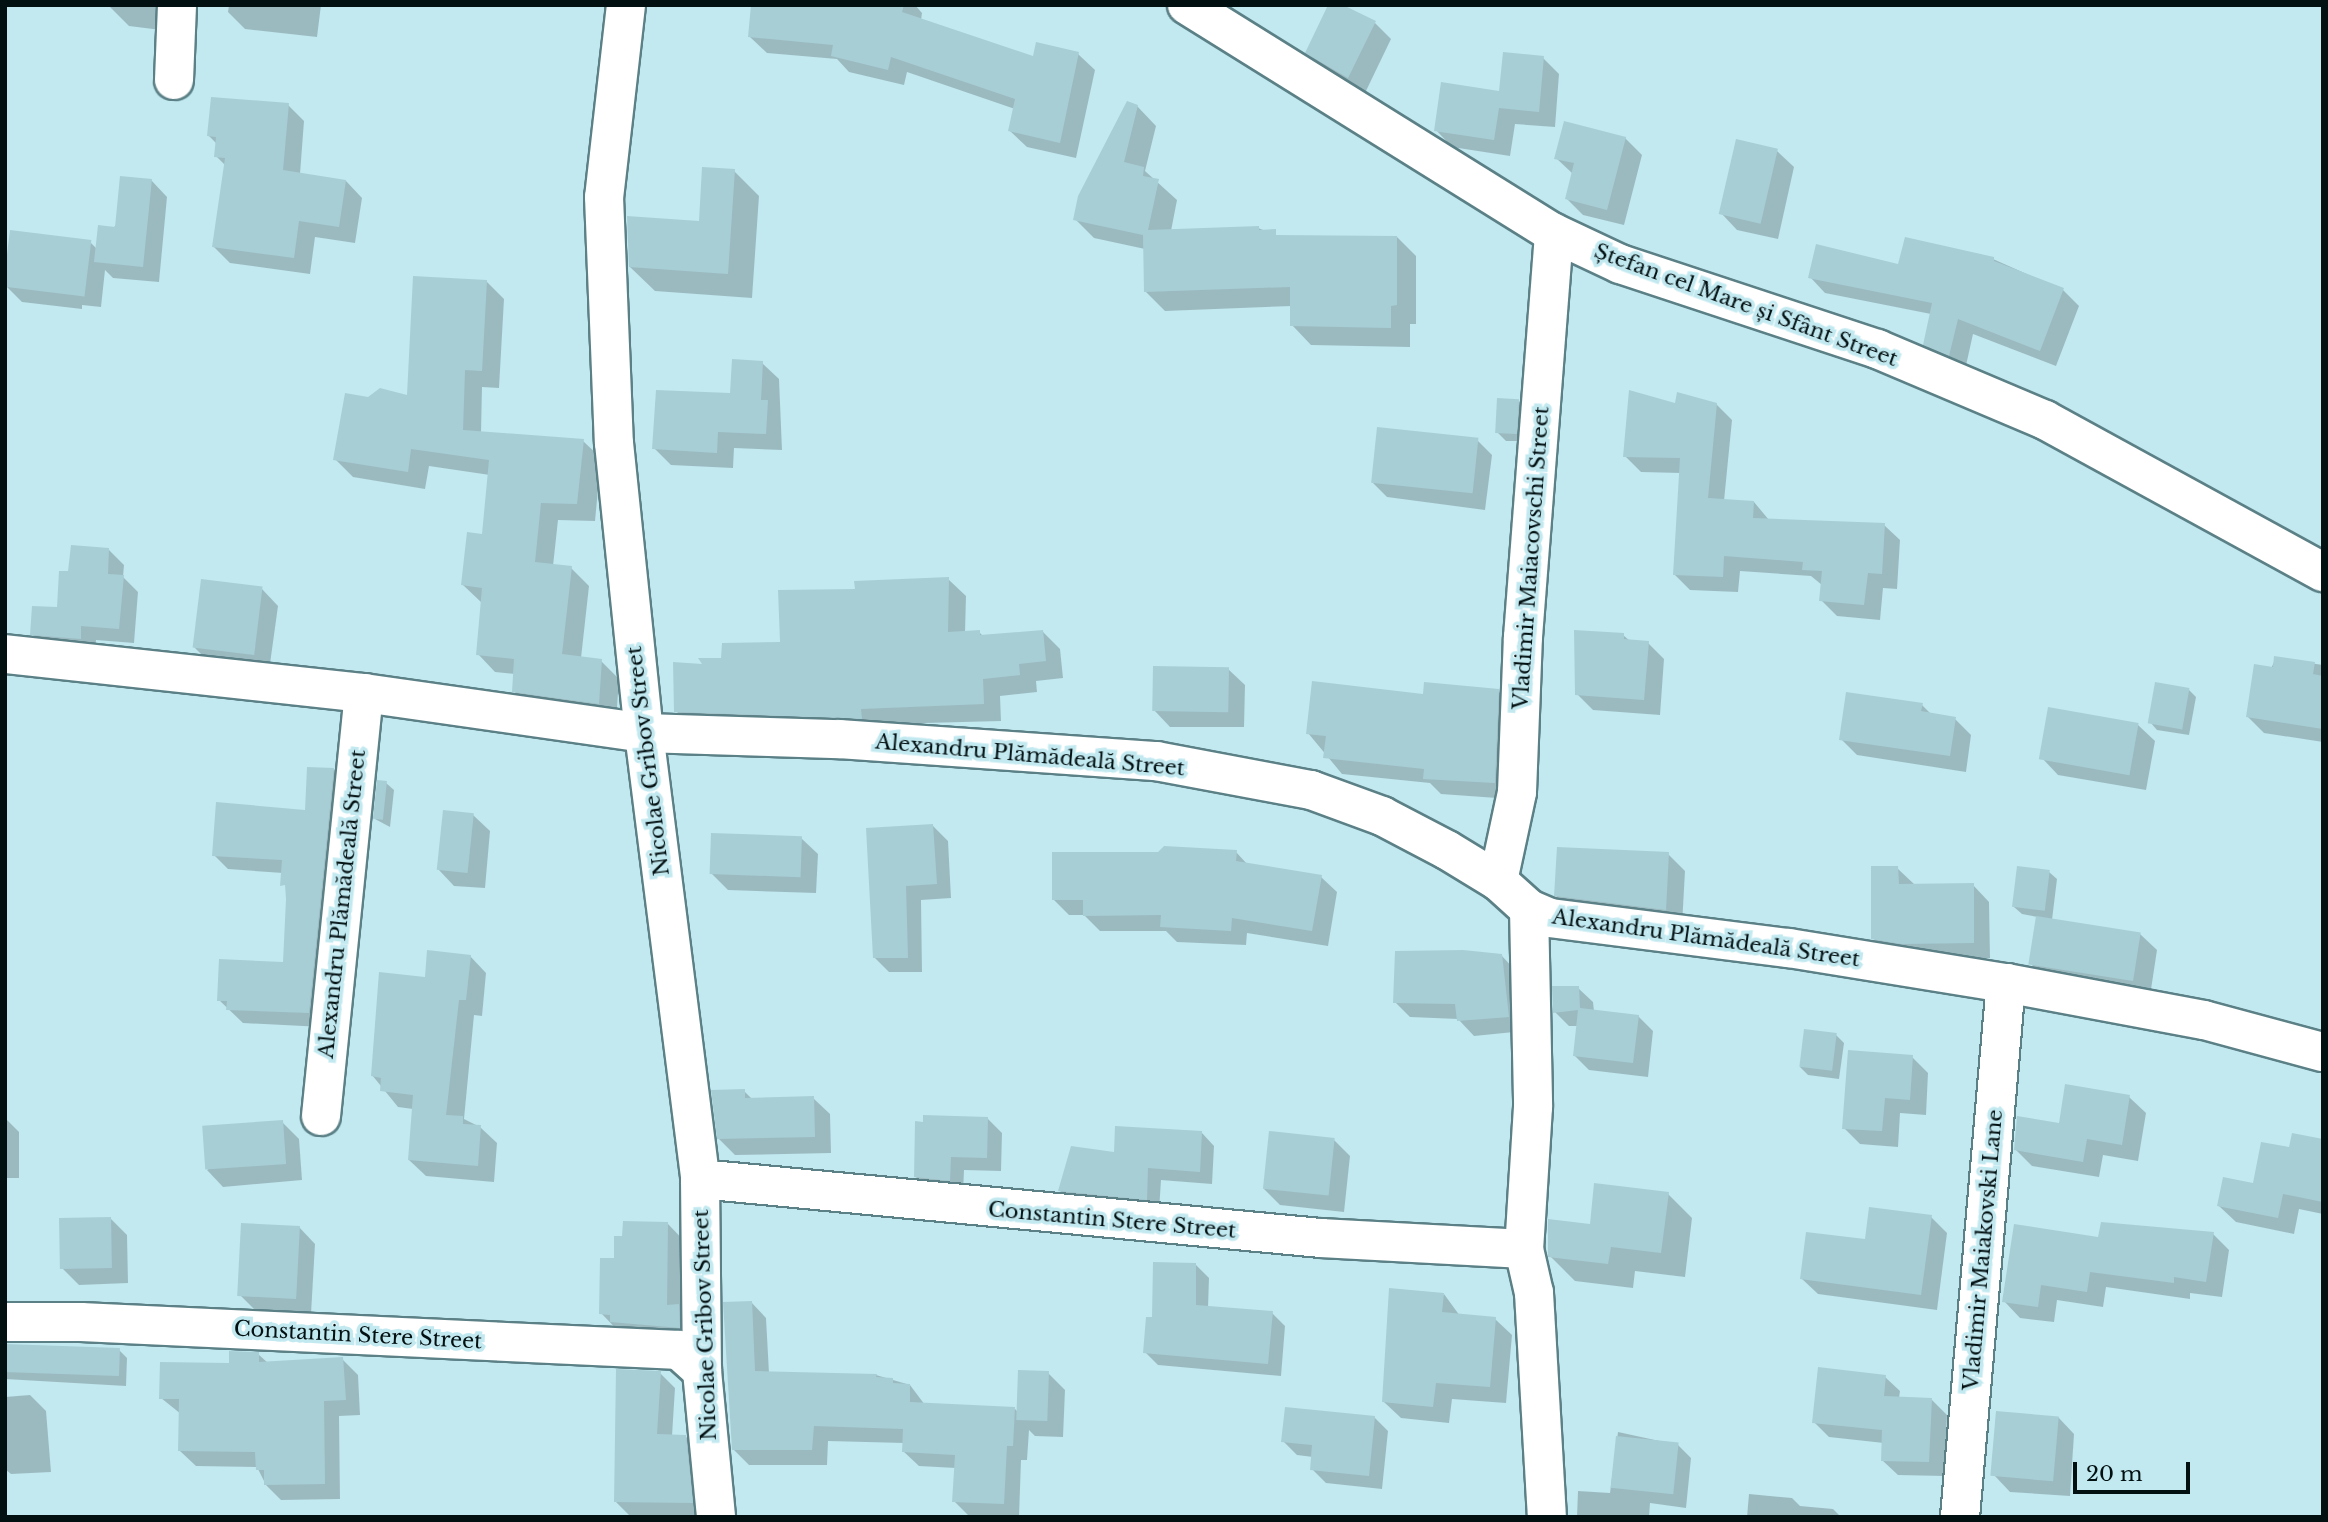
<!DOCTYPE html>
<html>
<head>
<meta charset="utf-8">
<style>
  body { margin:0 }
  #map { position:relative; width:2328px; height:1522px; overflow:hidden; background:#c2e9f0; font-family:"Libre Baskerville",serif }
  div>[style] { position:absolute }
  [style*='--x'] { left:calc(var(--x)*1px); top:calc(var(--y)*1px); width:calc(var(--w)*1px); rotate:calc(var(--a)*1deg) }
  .shadow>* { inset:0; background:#0003 }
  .building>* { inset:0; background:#a8ced5; transform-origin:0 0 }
  .roads { filter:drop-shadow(2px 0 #5b8086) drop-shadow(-2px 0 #5b8086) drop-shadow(0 2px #5b8086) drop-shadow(0 -2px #5b8086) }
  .street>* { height:38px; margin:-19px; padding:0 19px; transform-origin:19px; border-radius:19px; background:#fff }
  .secondary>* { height:38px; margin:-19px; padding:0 19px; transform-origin:19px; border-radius:19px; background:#fff }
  span { translate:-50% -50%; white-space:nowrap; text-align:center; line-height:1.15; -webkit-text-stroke:7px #c2e9f0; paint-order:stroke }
  .street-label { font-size:21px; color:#031012 }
  .frame { position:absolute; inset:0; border:7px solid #031012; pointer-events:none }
  .scale { position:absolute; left:2073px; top:1462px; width:117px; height:32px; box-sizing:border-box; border:4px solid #031012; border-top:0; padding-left:9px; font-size:21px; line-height:24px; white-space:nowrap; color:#031012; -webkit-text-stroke:5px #c2e9f0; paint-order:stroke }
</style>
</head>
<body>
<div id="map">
  <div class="shadow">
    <div style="clip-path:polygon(108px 5px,180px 5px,177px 32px,129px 26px)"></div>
    <div style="clip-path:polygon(229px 5px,321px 5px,317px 37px,245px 29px,228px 12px)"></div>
    <div style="clip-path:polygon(753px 5px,915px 5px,922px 13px,921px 20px,1035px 58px,1078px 54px,1095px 70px,1076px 158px,1027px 147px,1010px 131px,1015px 109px,907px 72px,904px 85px,849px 72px,837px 59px,767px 53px,750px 37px)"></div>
    <div style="clip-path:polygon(1375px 23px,1391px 39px,1365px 93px,1324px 69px,1307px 52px)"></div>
    <div style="clip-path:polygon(1543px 58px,1559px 74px,1555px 127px,1515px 124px,1510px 156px,1452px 147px,1436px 130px,1501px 93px)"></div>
    <div style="clip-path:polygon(288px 105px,304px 121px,300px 174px,346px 181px,362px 198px,355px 243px,315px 237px,310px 274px,230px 263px,214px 247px,225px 165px,216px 156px,217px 144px,209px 136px)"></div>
    <div style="clip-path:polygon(1137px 106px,1156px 126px,1145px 171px,1177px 200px,1171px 231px,1258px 228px,1281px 237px,1397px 237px,1416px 256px,1416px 324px,1410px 324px,1410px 347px,1311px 345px,1292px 325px,1292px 306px,1165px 311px,1146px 292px,1145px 249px,1094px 238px,1075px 219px)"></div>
    <div style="clip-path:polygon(1625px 138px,1642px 155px,1624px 225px,1583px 215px,1567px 199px,1573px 174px,1556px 158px)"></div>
    <div style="clip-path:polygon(1777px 151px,1794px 167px,1778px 239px,1737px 230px,1721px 213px)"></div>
    <div style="clip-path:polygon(734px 171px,759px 196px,752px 298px,655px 291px,630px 267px,700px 223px)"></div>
    <div style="clip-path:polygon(151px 180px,167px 197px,159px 282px,113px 278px,105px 270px,101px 307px,82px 305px,82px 309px,22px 302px,6px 286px,90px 242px,97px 249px)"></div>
    <div style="clip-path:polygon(1993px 259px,2063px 290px,2079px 306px,2056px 366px,1973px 334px,1965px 370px,1941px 360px,1925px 344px,1931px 314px,1825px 293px,1810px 277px)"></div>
    <div style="clip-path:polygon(486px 281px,504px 299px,499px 388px,482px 387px,481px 433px,583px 441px,601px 458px,595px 521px,558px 520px,553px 566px,571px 568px,589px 586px,581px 658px,601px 661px,619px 679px,616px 721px,531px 709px,514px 691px,515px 674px,495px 672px,478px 654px,482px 603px,463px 585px,484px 536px,490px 475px,429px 466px,425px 489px,353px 477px,335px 459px,369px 399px,408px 397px)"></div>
    <div style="clip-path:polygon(762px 363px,779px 379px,782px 450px,734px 448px,733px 468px,671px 465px,654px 448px,732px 395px)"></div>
    <div style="clip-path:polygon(1519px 401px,1526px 409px,1524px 441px,1506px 441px,1498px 433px)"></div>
    <div style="clip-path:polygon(1716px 404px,1732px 420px,1724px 501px,1754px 502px,1769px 520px,1884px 525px,1900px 540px,1897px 589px,1883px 588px,1880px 620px,1837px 616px,1821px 600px,1822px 585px,1811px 576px,1740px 571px,1738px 592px,1690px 590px,1674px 574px,1681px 473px,1641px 472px,1625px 456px,1676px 405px)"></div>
    <div style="clip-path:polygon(1477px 440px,1492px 455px,1485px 510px,1387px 497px,1372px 482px)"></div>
    <div style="clip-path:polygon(109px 550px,124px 565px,123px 577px,138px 592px,134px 643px,96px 640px,95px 653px,47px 649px,32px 634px,58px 609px,70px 573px)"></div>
    <div style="clip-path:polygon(948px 579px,966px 596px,965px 633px,979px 632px,984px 637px,1042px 631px,1060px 649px,1063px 678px,1036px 681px,1037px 692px,1000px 696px,1001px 721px,694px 729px,676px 711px,705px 666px,782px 644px,856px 591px)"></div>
    <div style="clip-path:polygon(262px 589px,278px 606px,269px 671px,210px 663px,193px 646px)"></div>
    <div style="clip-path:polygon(1575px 631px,1623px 635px,1630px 641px,1648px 643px,1664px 659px,1660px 715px,1593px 710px,1577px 694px)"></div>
    <div style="clip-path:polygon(2276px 658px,2323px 665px,2323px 742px,2264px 733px,2248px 717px)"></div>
    <div style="clip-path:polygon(1228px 669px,1245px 685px,1244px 727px,1170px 727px,1154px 710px)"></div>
    <div style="clip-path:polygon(2188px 689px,2196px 697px,2189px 735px,2157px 730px,2150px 722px)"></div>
    <div style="clip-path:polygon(1498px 691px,1515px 708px,1511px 799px,1441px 794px,1430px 783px,1342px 774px,1308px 733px,1425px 696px)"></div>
    <div style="clip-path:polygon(1922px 705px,1932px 715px,1955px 719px,1971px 735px,1966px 772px,1857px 755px,1841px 739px)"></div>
    <div style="clip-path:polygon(2138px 725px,2155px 741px,2146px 790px,2058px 775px,2042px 758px)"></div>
    <div style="clip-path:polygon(334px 769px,348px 784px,323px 1027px,243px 1023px,219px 1000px,285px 964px,287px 890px,283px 873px,228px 869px,214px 855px,307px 812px)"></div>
    <div style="clip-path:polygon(386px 783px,394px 790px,390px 827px,375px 819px)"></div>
    <div style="clip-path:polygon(473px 815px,490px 831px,485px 888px,454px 886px,438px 869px)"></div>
    <div style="clip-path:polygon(933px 826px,948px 841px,951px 898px,921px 900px,922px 972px,889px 972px,874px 957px,868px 830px)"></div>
    <div style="clip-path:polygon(801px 838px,818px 854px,816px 893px,728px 890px,711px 873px)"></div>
    <div style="clip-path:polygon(1236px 852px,1248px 865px,1321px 877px,1337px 892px,1328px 946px,1247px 933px,1246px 945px,1177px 942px,1166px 931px,1100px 931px,1084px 915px,1069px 915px,1053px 899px,1159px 854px)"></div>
    <div style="clip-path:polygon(1668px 854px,1685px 871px,1682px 925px,1572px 912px,1555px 895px)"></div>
    <div style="clip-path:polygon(1897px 868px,1914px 884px,1973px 885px,1989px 902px,1990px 958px,1918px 960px,1890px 955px,1873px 938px)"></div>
    <div style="clip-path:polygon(2049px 872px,2057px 879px,2052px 920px,2140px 934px,2157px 950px,2150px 996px,2048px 981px,2031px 964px,2038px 917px,2022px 914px,2014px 907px)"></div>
    <div style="clip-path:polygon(1501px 955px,1516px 971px,1524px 1031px,1474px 1036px,1458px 1019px,1410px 1017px,1395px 1002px)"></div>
    <div style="clip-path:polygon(470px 956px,486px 973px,482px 1016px,474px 1015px,464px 1119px,480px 1127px,497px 1143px,494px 1182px,426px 1176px,409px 1160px,413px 1109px,398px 1107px,372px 1075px,426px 978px)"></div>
    <div style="clip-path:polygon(1578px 988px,1593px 1002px,1594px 1011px,1638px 1016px,1653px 1031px,1648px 1077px,1589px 1070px,1574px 1055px,1578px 1026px,1569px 1026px,1555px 1012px)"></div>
    <div style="clip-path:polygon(1836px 1035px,1844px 1043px,1839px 1079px,1808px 1075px,1800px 1067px)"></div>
    <div style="clip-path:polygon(1912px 1057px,1928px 1073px,1926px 1115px,1900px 1113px,1898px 1147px,1860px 1144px,1844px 1128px)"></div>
    <div style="clip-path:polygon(744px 1091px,752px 1099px,813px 1098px,830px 1114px,831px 1153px,735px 1155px,719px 1139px)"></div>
    <div style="clip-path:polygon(2129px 1097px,2146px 1113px,2138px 1161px,2103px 1155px,2099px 1177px,2032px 1166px,2015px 1149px)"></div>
    <div style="clip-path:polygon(5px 1118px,19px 1132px,19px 1178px,5px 1178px)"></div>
    <div style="clip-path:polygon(988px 1119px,1002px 1133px,1001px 1171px,964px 1170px,963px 1194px,930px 1191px,916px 1177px,924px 1124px)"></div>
    <div style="clip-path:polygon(282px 1122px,299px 1139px,302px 1180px,223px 1187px,207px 1170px)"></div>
    <div style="clip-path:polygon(1202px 1133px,1214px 1146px,1212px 1184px,1161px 1180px,1159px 1211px,1073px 1203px,1060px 1191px,1115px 1154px)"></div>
    <div style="clip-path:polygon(1334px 1140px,1350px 1156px,1344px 1212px,1280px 1205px,1264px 1189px)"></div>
    <div style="clip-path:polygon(2323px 1141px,2323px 1214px,2299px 1209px,2294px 1234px,2236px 1222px,2219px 1206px,2254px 1185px,2290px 1149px)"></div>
    <div style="clip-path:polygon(1668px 1194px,1692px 1218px,1685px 1277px,1635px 1271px,1633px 1288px,1575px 1281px,1550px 1256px,1591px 1226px)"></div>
    <div style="clip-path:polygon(1931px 1217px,1947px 1233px,1937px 1310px,1818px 1294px,1801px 1278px)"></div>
    <div style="clip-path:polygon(110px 1218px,127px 1235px,128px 1283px,79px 1285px,62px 1268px)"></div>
    <div style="clip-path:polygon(668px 1224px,692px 1249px,703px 1331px,625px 1338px,601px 1313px,616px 1260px)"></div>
    <div style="clip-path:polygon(299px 1227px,315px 1244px,311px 1314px,256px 1311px,240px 1295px)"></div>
    <div style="clip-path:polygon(2213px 1234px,2229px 1250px,2222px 1297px,2190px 1293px,2190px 1299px,2106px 1287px,2103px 1307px,2057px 1300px,2054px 1322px,2020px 1318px,2004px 1301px,2100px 1239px)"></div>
    <div style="clip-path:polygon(1196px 1265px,1209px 1278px,1208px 1308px,1272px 1313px,1285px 1326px,1281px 1376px,1158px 1365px,1145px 1352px,1154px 1319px)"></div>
    <div style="clip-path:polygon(1444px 1294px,1460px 1316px,1495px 1319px,1512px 1335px,1506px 1403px,1452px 1399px,1449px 1423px,1401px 1418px,1384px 1402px)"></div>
    <div style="clip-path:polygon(751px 1302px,766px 1318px,769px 1373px,876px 1375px,910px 1385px,925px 1405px,1015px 1409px,1019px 1413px,1048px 1373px,1065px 1390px,1063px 1437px,1035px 1436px,1029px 1430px,1027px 1460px,1021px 1460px,1019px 1517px,969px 1516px,954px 1501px,956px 1468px,919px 1466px,903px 1451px,904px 1443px,828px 1441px,827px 1465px,749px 1465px,733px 1449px)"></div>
    <div style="clip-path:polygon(5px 1346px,119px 1350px,127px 1358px,126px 1386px,5px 1379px)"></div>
    <div style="clip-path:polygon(258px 1354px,268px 1363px,342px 1359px,358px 1375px,360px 1415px,339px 1416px,340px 1499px,281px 1500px,266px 1485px,257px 1467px,196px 1466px,180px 1451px,181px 1414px,161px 1398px)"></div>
    <div style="clip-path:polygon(660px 1373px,675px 1388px,672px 1436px,685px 1436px,701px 1452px,707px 1517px,631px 1517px,616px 1502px)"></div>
    <div style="clip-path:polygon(1885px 1377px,1900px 1391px,1899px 1398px,1932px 1400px,1947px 1415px,1944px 1476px,1898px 1475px,1883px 1461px,1884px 1443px,1829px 1437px,1814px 1422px)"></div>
    <div style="clip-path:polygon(30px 1395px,46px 1411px,51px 1472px,11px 1474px,5px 1469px,5px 1397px)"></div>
    <div style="clip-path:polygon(1374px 1417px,1388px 1431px,1382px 1489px,1326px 1483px,1312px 1469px,1313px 1457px,1297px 1455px,1283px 1441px)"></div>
    <div style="clip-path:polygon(2058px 1417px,2074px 1434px,2070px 1496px,2010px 1492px,1994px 1475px)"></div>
    <div style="clip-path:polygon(1618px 1432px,1678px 1445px,1691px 1458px,1686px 1508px,1650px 1503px,1649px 1517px,1577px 1517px,1578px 1491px,1610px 1493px)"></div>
    <div style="clip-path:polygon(1749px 1494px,1792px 1498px,1800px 1506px,1833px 1509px,1841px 1517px,1747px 1517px)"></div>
  </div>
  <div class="building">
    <div style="clip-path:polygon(751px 5px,904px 5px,902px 12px,1033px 56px,1036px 42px,1079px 52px,1060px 143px,1008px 131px,1015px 99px,891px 57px,888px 70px,831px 56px,833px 45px,748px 37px)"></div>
    <div style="clip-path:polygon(1328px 5px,1343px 5px,1376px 21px,1348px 78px,1305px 53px)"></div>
    <div style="clip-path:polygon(1503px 52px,1544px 56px,1539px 112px,1499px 108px,1494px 140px,1434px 131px,1441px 82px,1499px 91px)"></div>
    <div style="clip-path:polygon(211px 97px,289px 103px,283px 170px,346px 180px,339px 227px,299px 221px,294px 258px,212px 247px,225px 158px,214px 157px,216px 137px,207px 136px)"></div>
    <div style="clip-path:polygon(1127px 101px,1138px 105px,1124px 162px,1144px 167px,1143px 176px,1159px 179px,1148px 230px,1259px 226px,1259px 230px,1276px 229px,1276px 235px,1397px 236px,1397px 305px,1391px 306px,1391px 328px,1290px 326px,1290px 287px,1144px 292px,1143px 235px,1073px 220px,1078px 196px)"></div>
    <div style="clip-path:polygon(1564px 121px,1626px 137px,1607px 210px,1565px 199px,1574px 163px,1554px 159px)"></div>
    <div style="left:1736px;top:139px;width:43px;height:77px;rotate:13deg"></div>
    <div style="clip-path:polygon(702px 167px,735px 169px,728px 274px,629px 267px,627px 216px,699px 221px)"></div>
    <div style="clip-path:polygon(120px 176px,152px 179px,143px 267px,94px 262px,98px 225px,115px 227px)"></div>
    <div style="left:10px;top:230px;width:82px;height:57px;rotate:7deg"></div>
    <div style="clip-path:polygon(1905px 237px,1994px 257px,1994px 261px,2064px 288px,2040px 351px,1958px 319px,1949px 356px,1923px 345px,1932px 303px,1808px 278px,1816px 244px,1898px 264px)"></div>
    <div style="clip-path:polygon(413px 276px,487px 280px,482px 371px,465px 370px,463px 430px,584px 439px,577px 504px,541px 503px,535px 562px,572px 566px,562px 654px,602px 659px,599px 704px,512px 692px,514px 659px,476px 655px,482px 588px,461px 585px,467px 532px,482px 534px,489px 460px,411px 449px,408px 472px,333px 460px,345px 393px,368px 397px,380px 388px,407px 395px)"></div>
    <div style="clip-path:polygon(732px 359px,763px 361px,761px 400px,768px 400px,766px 434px,718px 432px,717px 453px,652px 449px,656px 390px,730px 393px)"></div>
    <div style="clip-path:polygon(1629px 390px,1675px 403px,1677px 392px,1717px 403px,1708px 498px,1754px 501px,1753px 518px,1885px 523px,1882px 574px,1868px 573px,1864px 605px,1819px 601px,1822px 571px,1802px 570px,1803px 562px,1724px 556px,1723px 577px,1673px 575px,1680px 458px,1623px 457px)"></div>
    <div style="left:1497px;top:398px;width:22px;height:35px;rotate:3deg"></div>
    <div style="left:1377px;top:427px;width:102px;height:56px;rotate:6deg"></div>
    <div style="clip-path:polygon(71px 545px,109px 548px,108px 574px,124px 575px,119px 629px,81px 626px,81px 639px,30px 635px,32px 606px,57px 607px,59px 571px,68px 571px)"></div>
    <div style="clip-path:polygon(949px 577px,948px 632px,980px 630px,980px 635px,1043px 630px,1046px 661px,1019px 664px,1020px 675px,983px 679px,984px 704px,861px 709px,862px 719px,674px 712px,673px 662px,702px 664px,698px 658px,721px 658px,722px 643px,780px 642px,778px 590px,855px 589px,854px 581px)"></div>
    <div style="left:201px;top:579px;width:62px;height:69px;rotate:7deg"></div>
    <div style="clip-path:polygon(1574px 630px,1624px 633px,1624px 639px,1649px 641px,1644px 700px,1575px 695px)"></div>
    <div style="clip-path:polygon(2274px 656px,2315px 662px,2313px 674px,2323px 676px,2323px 729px,2246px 717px,2254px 664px,2273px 667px)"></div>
    <div style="left:1153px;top:666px;width:76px;height:45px;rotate:1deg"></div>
    <div style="clip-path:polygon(1312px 681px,1423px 694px,1424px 682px,1499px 689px,1495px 783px,1423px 779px,1424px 769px,1323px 758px,1326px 736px,1306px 734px)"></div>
    <div style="left:2155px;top:682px;width:35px;height:42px;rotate:10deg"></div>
    <div style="clip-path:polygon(1846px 692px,1923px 703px,1921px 711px,1956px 717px,1950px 756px,1839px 740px)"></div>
    <div style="left:2048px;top:707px;width:92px;height:53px;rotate:10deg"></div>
    <div style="clip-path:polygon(307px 767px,334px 768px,309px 1013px,226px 1010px,227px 1001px,217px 1001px,219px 959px,283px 962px,286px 899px,285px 885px,280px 886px,282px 860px,212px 856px,216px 802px,305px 810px)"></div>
    <div style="left:377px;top:780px;width:10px;height:39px;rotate:6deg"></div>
    <div style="left:443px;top:810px;width:31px;height:60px;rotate:6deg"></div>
    <div style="clip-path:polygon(933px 824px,937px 884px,906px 886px,908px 958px,873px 958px,866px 828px)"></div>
    <div style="left:711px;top:833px;width:91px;height:41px;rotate:2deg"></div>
    <div style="clip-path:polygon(1164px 846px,1237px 850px,1236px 861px,1322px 875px,1312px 931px,1232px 918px,1231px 931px,1160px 927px,1161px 915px,1083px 916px,1083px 900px,1052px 900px,1052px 852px,1158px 852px)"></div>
    <div style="clip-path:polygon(1557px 847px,1669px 852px,1666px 910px,1554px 896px)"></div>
    <div style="clip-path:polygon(1871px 866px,1898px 866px,1899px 884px,1974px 883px,1974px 943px,1901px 944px,1871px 939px)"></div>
    <div style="left:2017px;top:866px;width:33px;height:41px;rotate:7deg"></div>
    <div style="left:2036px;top:916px;width:106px;height:49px;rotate:9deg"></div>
    <div style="clip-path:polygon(427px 950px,471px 955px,466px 1000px,459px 1000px,446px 1115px,463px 1116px,463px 1124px,481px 1125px,478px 1166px,408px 1160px,413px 1095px,380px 1091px,381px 1078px,371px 1076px,379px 972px,425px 977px)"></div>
    <div style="clip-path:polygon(1463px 950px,1502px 954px,1509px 1017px,1457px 1021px,1455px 1004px,1393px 1003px,1395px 951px)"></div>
    <div style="clip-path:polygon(1552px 986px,1579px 986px,1580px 1008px,1639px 1015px,1633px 1063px,1573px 1056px,1578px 1010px,1553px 1013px)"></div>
    <div style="left:1804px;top:1029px;width:33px;height:38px;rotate:7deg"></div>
    <div style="clip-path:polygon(1848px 1050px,1913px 1055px,1910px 1100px,1885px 1098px,1882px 1131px,1842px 1129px)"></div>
    <div style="clip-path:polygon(2065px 1084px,2130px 1095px,2122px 1145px,2087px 1139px,2083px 1162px,2014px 1150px,2017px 1116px,2059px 1123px)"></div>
    <div style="clip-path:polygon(745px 1089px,745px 1098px,814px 1096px,815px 1137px,717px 1139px,711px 1090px)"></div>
    <div style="clip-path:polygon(923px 1115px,988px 1117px,987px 1158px,951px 1157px,950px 1181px,914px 1177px,915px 1121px,923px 1122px)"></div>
    <div style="left:283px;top:1120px;width:44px;height:81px;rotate:86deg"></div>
    <div style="clip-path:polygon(1115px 1126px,1202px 1131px,1200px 1172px,1148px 1168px,1147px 1200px,1058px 1191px,1071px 1146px,1114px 1152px)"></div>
    <div style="left:1269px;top:1131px;width:66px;height:58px;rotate:6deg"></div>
    <div style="clip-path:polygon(2292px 1133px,2323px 1139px,2323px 1202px,2283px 1194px,2278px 1218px,2217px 1206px,2223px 1177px,2253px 1183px,2261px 1142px,2289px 1147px)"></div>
    <div style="clip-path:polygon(1594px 1183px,1669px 1192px,1661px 1253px,1611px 1247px,1608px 1264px,1548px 1257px,1548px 1219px,1590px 1224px)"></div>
    <div style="clip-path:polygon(1869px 1207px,1932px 1215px,1921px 1295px,1800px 1279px,1806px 1232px,1865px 1239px)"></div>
    <div style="left:111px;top:1217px;width:51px;height:52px;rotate:89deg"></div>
    <div style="clip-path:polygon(623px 1221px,668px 1222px,667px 1305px,679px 1304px,680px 1328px,610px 1322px,610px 1315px,599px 1314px,600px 1258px,614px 1258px,614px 1236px,622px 1236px)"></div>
    <div style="clip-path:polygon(2101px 1222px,2214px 1232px,2206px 1282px,2174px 1277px,2174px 1283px,2090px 1272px,2087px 1292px,2041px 1285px,2038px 1307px,2002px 1302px,2014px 1224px,2098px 1237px)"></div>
    <div style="left:241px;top:1223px;width:59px;height:73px;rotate:3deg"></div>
    <div style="clip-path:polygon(1153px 1262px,1196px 1263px,1196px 1305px,1273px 1311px,1268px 1364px,1143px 1353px,1146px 1317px,1152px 1317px)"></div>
    <div style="clip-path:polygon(1389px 1288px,1444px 1293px,1442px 1312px,1496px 1317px,1490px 1387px,1436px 1383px,1433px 1407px,1382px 1402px)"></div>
    <div style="clip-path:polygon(752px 1301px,755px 1371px,877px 1374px,876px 1377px,893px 1378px,893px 1383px,910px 1384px,910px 1402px,1015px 1407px,1013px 1446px,1007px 1446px,1004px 1504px,952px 1502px,955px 1455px,902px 1452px,903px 1429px,814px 1426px,812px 1450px,732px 1450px,723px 1302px)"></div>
    <div style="left:5px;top:1344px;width:115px;height:28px;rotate:2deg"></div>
    <div style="clip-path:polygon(229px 1351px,259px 1352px,259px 1362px,343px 1357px,346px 1400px,324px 1401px,325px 1484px,264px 1485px,264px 1470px,256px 1470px,255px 1452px,178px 1451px,179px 1399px,159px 1399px,160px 1362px,229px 1363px)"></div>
    <div style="clip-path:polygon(1818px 1367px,1886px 1375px,1884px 1396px,1932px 1398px,1929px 1462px,1881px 1461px,1882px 1430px,1812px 1423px)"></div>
    <div style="clip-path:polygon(616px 1369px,661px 1371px,657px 1434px,686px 1435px,693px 1503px,614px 1502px)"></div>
    <div style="left:1018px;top:1370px;width:31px;height:50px;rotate:2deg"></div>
    <div style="clip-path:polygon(1285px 1407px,1375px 1416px,1369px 1476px,1310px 1470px,1312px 1445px,1281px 1442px)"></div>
    <div style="left:1996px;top:1411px;width:63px;height:65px;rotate:5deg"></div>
    <div style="left:1616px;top:1436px;width:63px;height:52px;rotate:6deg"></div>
  </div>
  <div class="roads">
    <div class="street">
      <div style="--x:626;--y:5;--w:193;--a:96.5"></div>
      <div style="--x:604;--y:197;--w:246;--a:87.7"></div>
      <div style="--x:614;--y:443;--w:292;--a:84.1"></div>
      <div style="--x:644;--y:733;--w:450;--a:82.8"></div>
      <div style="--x:700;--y:1179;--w:192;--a:89.4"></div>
      <div style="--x:702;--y:1371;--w:147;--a:84.5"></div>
      <div style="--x:174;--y:80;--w:75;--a:-87.7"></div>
      <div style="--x:5;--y:654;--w:361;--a:6.2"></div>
      <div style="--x:364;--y:693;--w:283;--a:8.1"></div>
      <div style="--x:644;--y:733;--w:196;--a:1.8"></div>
      <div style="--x:840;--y:739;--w:317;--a:4"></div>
      <div style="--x:1156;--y:761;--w:158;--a:10.6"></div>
      <div style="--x:1311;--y:790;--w:76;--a:20.1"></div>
      <div style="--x:1382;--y:816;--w:73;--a:27.6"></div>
      <div style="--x:1447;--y:850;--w:60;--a:31.3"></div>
      <div style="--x:1498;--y:881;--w:42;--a:42.1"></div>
      <div style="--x:1529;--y:909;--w:23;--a:23"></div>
      <div style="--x:1550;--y:918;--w:241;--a:7.2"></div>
      <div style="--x:1789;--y:948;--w:220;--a:9.2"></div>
      <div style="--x:2006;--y:983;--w:201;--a:10.6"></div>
      <div style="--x:2204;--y:1020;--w:123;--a:15.1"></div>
      <div style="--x:1498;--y:881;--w:91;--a:-77.9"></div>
      <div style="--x:1517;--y:792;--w:155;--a:-87.8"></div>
      <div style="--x:1523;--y:637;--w:405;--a:-85.6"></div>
      <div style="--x:1529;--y:909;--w:198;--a:88.8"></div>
      <div style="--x:1533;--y:1107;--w:142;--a:93.6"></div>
      <div style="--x:1524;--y:1249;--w:45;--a:77.2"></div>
      <div style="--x:1534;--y:1293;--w:224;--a:86.7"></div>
      <div style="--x:321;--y:1116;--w:425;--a:-84.2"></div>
      <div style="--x:700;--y:1179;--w:624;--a:5.43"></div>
      <div style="--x:1321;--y:1238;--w:203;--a:3.1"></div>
      <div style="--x:5;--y:1322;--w:76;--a:0"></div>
      <div style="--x:81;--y:1322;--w:599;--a:2.68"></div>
      <div style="--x:679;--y:1350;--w:31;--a:42"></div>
      <div style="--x:1960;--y:1517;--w:536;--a:-85.08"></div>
    </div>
    <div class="secondary">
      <div style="--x:1187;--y:5;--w:432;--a:31.9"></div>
      <div style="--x:1554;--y:233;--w:73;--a:25.2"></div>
      <div style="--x:1620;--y:264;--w:271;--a:18.3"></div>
      <div style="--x:1877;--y:349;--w:182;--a:22.9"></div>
      <div style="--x:2045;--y:420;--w:317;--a:28.7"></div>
    </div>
  </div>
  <div class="street-label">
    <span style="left:1746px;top:305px;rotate:20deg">Ștefan cel Mare și Sfânt Street</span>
    <span style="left:1531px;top:558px;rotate:-86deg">Vladimir Maiacovschi Street</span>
    <span style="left:1030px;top:755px;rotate:5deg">Alexandru Plămădeală Street</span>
    <span style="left:648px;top:761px;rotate:-97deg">Nicolae Gribov Street</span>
    <span style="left:342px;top:904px;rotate:-84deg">Alexandru Plămădeală Street</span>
    <span style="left:1706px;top:938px;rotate:8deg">Alexandru Plămădeală Street</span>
    <span style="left:1112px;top:1220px;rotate:5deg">Constantin Stere Street</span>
    <span style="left:1983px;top:1250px;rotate:-85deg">Vladimir Maiakovski Lane</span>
    <span style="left:705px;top:1325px;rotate:-92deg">Nicolae Gribov Street</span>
    <span style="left:358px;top:1335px;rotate:3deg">Constantin Stere Street</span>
  </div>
  <div class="frame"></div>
  <div class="scale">20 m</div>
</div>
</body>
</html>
